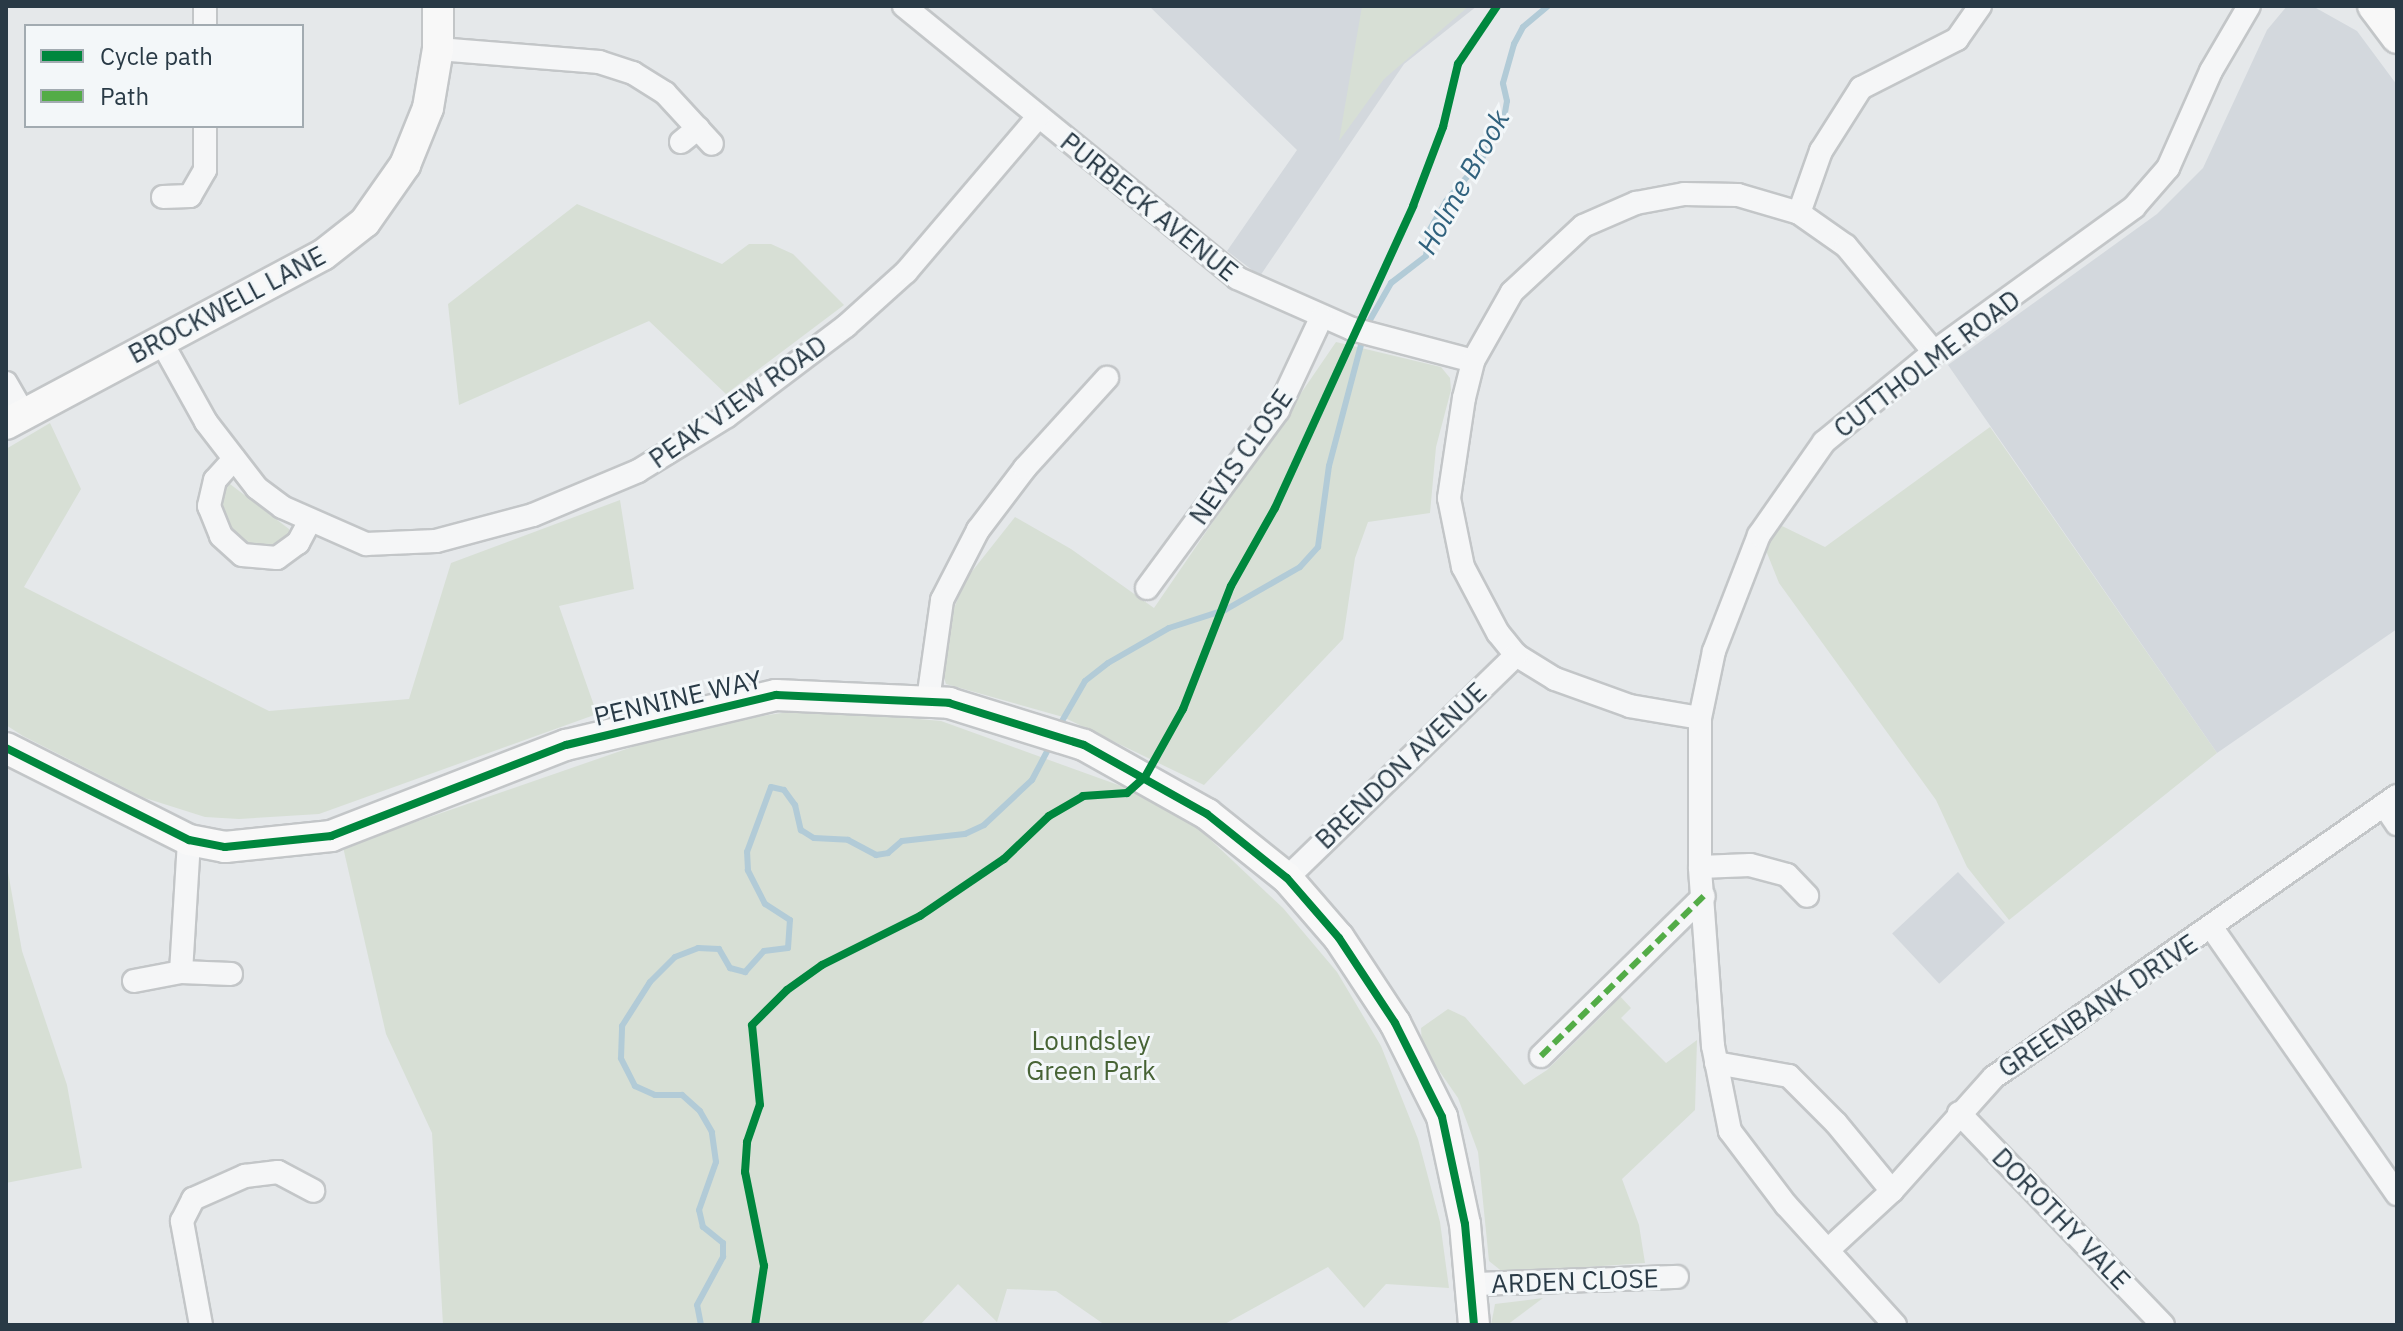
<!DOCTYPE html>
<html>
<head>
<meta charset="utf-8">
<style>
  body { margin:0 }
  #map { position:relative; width:2403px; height:1331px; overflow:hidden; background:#e5e8ea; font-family:"IBM Plex Sans",sans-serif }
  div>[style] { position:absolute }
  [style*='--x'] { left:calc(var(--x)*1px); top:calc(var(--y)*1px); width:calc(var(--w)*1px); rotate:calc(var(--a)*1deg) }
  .built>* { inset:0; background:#d3d8dd; transform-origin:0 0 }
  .green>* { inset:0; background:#d7dfd5 }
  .stream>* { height:6px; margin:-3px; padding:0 3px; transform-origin:3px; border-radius:3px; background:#b2cbd7 }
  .roads { filter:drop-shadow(2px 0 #c3c6c8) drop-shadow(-2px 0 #c3c6c8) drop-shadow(0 2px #c3c6c8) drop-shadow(0 -2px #c3c6c8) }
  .street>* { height:22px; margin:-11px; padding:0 11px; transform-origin:11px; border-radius:11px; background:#f5f6f7 }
  .secondary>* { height:30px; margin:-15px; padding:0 15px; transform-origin:15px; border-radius:15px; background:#f8f8f8 }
  .quiet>* { height:6px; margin-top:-3px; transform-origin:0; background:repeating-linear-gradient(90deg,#53ac47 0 12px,transparent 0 18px) }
  .cycleway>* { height:8px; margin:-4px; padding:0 4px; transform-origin:4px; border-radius:4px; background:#00873e }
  span { translate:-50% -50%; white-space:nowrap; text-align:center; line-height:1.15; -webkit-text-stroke:6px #f3f7f9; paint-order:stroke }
  .street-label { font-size:26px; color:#293a46 }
  .park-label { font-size:26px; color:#476335 }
  .water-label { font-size:28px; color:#30627e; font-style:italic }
  .frame { position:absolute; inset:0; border:8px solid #293a46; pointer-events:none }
  .legend { position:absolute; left:24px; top:24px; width:280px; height:104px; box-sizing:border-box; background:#f3f7f9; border:2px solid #a2abb1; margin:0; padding:10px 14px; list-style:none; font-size:24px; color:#293a46 }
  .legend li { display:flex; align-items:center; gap:16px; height:40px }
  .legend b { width:40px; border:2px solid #a2abb1 }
</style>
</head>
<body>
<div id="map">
  <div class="built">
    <div style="clip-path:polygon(1149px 6px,1477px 6px,1404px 64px,1260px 276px,1227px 251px,1297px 150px)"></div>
    <div style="clip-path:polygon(2287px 6px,2316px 8px,2357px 31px,2397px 85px,2397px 629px,2217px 753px,1948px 365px,2157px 214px,2203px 168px,2267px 30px)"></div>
    <div style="left:1958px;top:872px;width:69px;height:90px;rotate:47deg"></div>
  </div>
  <div class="green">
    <div style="clip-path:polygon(1362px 6px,1469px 6px,1384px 79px,1339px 141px)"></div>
    <div style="clip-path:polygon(577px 204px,722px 264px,749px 244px,771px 244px,793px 254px,844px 305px,726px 394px,649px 321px,459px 405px,448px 304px)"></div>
    <div style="clip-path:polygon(1336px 342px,1441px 367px,1450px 378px,1451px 390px,1436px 447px,1430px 513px,1368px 522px,1355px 558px,1343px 639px,1204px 785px,1063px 717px,946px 684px,941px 668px,950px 618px,966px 579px,1015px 517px,1071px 549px,1154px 608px)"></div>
    <div style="clip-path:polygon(50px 423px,81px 489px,24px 587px,269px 711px,409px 699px,451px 563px,620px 500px,634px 589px,559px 606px,597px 714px,319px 814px,239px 819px,205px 817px,145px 798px,23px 736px,6px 725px,6px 449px)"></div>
    <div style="clip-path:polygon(1990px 427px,2217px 753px,2009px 920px,1967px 867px,1936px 800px,1779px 583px,1765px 548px,1780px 525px,1825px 547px)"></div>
    <div style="clip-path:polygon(226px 481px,289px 529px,289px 542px,259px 552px,231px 536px,216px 494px)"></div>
    <div style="clip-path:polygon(808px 709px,941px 721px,1146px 795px,1197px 827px,1283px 908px,1337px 972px,1381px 1046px,1418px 1139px,1440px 1222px,1449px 1288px,1386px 1284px,1364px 1308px,1328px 1267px,1223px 1325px,1105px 1325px,1056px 1291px,1007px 1289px,997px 1322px,958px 1284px,920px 1325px,443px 1325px,432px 1133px,386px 1034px,343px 847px,690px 727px)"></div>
    <div style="clip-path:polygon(8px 872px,22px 951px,67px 1085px,82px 1168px,6px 1183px)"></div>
    <div style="clip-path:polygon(1617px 993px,1631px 1008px,1621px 1018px,1666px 1063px,1697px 1040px,1695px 1110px,1622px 1179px,1639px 1225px,1645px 1263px,1504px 1273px,1489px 1261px,1478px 1152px,1458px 1098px,1422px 1046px,1421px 1028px,1448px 1009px,1465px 1017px,1524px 1085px,1547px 1070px,1609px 1009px)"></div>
    <div style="clip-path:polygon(1543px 1298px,1507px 1325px,1491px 1325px,1495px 1304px)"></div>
  </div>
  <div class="stream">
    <div style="--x:1366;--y:327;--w:51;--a:-60.4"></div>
    <div style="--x:1391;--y:283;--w:44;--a:-37.6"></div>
    <div style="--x:1426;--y:256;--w:25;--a:-83"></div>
    <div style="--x:1429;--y:231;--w:34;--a:-60"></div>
    <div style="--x:1446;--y:201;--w:52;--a:-48.9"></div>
    <div style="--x:1480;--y:162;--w:50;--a:-61.4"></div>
    <div style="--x:1504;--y:118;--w:17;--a:-80"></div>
    <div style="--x:1507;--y:101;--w:18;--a:-103"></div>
    <div style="--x:1503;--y:83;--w:41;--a:-74.2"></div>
    <div style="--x:1514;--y:44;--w:19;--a:-62"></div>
    <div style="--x:1523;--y:27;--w:33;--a:-40"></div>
    <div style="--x:1058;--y:728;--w:54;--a:-60.1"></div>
    <div style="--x:1085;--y:681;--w:29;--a:-38"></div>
    <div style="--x:1108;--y:663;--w:70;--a:-29.8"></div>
    <div style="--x:1169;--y:628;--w:59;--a:-17.8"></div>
    <div style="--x:1225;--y:610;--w:86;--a:-29.8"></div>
    <div style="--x:1300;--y:567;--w:27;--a:-48"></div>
    <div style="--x:1318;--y:547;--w:82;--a:-82.3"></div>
    <div style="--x:1329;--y:466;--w:133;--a:-75.2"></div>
    <div style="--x:701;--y:1325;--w:20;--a:-101"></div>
    <div style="--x:697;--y:1305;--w:55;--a:-61.6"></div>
    <div style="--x:723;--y:1257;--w:14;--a:-90"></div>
    <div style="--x:723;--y:1243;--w:26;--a:-141"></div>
    <div style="--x:703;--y:1227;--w:17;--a:-103"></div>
    <div style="--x:699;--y:1210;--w:51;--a:-70.5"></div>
    <div style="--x:716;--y:1162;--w:30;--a:-98"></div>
    <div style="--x:712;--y:1132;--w:24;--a:-120"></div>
    <div style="--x:700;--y:1111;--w:24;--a:-138"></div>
    <div style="--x:682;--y:1095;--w:27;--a:180"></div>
    <div style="--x:655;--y:1095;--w:22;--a:-156"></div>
    <div style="--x:635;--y:1086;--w:31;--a:-117"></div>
    <div style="--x:621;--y:1058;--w:32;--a:-88"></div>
    <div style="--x:622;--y:1026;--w:52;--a:-57.5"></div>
    <div style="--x:650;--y:982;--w:35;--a:-45"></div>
    <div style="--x:675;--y:957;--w:25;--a:-21"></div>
    <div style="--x:698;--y:948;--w:21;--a:3"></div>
    <div style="--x:719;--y:949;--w:22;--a:60"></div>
    <div style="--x:730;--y:968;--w:16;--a:15"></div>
    <div style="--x:745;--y:972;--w:28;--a:-48"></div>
    <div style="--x:764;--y:951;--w:24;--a:-7"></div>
    <div style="--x:788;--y:948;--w:28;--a:-86"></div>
    <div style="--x:790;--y:920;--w:30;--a:-147"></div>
    <div style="--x:765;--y:904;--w:38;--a:-117"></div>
    <div style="--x:748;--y:870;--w:18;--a:-93"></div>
    <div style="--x:747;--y:852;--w:69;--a:-69.7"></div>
    <div style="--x:771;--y:787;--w:13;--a:13"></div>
    <div style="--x:784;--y:790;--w:19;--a:54"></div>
    <div style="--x:795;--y:805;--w:26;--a:77"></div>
    <div style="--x:801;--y:830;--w:15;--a:32"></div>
    <div style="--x:814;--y:838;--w:34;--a:3"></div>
    <div style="--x:848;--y:840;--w:32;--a:28"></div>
    <div style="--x:876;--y:855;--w:12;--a:-9"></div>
    <div style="--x:888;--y:853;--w:18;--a:-41"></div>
    <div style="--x:902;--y:841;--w:63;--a:-6.3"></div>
    <div style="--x:965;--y:834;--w:21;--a:-25"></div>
    <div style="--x:984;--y:825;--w:66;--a:-43.2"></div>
    <div style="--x:1032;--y:780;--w:43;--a:-62.2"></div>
  </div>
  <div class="roads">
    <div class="street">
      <div style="--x:205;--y:6;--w:20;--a:90"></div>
      <div style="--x:904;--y:6;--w:430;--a:39.2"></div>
      <div style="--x:1237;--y:278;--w:126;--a:23.9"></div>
      <div style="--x:1352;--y:329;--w:125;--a:14.8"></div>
      <div style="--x:438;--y:49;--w:162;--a:4.6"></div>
      <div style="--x:599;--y:62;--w:36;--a:18"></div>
      <div style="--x:633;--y:73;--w:38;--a:32"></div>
      <div style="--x:665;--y:93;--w:69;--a:47.3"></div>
      <div style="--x:681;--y:142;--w:22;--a:-39"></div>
      <div style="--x:163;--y:197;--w:27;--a:-2"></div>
      <div style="--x:190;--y:196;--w:30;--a:-60"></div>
      <div style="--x:205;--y:170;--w:44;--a:-90"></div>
      <div style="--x:1799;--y:213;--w:66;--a:-70.5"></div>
      <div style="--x:1821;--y:151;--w:75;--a:-57.6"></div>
      <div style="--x:1861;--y:88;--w:108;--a:-27"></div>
      <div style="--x:1957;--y:39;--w:40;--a:-55.1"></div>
      <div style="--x:161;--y:341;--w:93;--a:60.9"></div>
      <div style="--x:206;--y:422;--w:83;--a:52.3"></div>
      <div style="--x:257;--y:488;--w:31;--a:37"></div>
      <div style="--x:282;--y:507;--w:92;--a:23.8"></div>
      <div style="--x:366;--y:544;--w:70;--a:-2.5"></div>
      <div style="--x:436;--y:541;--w:100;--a:-15"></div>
      <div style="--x:533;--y:515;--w:114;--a:-22.7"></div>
      <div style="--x:638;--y:471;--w:105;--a:-31.7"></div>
      <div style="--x:727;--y:416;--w:149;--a:-37.1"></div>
      <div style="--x:846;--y:326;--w:81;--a:-42"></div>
      <div style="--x:906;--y:272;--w:204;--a:-49.6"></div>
      <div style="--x:6;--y:383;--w:34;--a:60"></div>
      <div style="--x:234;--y:459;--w:28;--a:132"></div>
      <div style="--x:215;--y:480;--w:27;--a:103"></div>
      <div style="--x:209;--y:506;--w:32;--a:68"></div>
      <div style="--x:221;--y:536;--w:28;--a:42"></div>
      <div style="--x:242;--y:555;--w:35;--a:5"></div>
      <div style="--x:277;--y:558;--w:26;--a:-36"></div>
      <div style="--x:298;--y:543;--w:24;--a:-62"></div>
      <div style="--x:1147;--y:588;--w:221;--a:-53.6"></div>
      <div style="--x:1278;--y:410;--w:102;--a:-64.9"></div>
      <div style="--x:928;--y:700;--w:101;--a:-82"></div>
      <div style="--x:942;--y:600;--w:79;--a:-62.8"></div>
      <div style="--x:978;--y:530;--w:78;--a:-52.8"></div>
      <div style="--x:1025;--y:468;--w:122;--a:-47.7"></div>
      <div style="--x:1700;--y:718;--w:71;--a:-170.3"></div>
      <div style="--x:1630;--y:706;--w:80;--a:-160.2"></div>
      <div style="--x:1555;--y:679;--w:46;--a:-148.4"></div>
      <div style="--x:1516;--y:655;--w:28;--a:-129"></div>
      <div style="--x:1498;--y:633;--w:75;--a:-117.9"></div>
      <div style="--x:1463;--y:567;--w:70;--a:-101.5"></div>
      <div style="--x:1449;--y:498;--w:101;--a:-81.5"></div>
      <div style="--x:1464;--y:398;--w:38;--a:-76"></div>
      <div style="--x:1473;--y:361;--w:79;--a:-60.5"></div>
      <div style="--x:1512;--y:292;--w:97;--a:-42.9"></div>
      <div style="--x:1583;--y:226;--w:58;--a:-23.5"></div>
      <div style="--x:1636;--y:203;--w:49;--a:-10.6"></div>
      <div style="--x:1684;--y:194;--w:54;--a:1.1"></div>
      <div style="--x:1738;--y:195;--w:64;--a:16.4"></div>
      <div style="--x:1799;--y:213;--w:57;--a:35.1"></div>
      <div style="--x:1846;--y:246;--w:138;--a:50.3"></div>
      <div style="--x:2384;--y:805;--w:23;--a:56"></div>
      <div style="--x:1700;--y:867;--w:50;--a:-2.3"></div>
      <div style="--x:1750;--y:865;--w:38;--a:15"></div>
      <div style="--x:1787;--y:875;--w:29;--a:46"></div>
      <div style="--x:1287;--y:878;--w:320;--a:-44.2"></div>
      <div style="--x:2212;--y:928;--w:324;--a:55.2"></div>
      <div style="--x:181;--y:972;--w:132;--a:-86.5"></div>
      <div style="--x:134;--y:981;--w:48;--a:-10.8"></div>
      <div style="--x:181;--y:972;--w:50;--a:2.3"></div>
      <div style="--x:1541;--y:1056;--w:228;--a:-44.5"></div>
      <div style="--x:1716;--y:1063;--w:74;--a:10.1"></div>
      <div style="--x:1789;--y:1076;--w:66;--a:45"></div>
      <div style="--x:1836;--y:1123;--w:88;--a:50.5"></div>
      <div style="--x:1959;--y:1113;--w:294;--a:46.1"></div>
      <div style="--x:1828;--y:1250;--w:87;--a:-42.7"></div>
      <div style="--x:1892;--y:1191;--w:153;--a:-48.2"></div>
      <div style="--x:1994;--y:1077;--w:491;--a:-34.9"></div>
      <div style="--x:1473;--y:1284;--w:204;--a:-2"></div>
      <div style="--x:201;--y:1325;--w:106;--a:-100.4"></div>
      <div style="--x:182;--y:1221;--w:25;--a:-63"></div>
      <div style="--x:193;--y:1199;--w:57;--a:-23.9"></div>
      <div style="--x:245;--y:1176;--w:33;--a:-7"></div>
      <div style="--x:278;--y:1172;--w:40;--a:28"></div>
      <div style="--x:1895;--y:1325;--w:162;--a:-132.2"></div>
      <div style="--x:1786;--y:1205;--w:93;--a:-127.1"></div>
      <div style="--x:1730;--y:1131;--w:87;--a:-101.3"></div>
      <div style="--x:1713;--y:1046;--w:179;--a:-94.2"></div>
      <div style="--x:1700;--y:867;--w:149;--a:-90"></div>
      <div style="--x:1700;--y:718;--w:68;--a:-78.2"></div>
      <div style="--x:1714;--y:651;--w:124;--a:-68.8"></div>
      <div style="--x:1759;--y:535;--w:113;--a:-55"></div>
      <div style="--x:1824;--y:442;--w:142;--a:-39.3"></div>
      <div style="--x:1934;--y:352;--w:247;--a:-35.9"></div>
      <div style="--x:2134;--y:207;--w:52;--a:-48.9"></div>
      <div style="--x:2168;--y:168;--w:106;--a:-66.1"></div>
      <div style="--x:2211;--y:71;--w:75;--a:-59.7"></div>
    </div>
    <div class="secondary">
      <div style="--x:2373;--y:6;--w:40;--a:53"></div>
      <div style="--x:6;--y:424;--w:359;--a:-28.1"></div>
      <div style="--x:323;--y:255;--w:53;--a:-38.2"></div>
      <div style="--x:365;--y:222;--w:70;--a:-54.9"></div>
      <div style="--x:405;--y:165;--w:61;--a:-68"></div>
      <div style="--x:428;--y:108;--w:60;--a:-80.4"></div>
      <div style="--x:438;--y:49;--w:43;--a:-90"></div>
      <div style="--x:6;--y:748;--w:205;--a:26.7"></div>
      <div style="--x:189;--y:840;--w:37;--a:11"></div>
      <div style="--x:225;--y:847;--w:107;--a:-5.9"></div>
      <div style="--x:331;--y:836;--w:252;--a:-21.2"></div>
      <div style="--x:566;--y:745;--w:216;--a:-13.4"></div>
      <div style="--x:776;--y:695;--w:173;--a:2.6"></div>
      <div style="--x:949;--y:703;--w:141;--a:17.3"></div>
      <div style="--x:1084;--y:745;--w:141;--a:29.3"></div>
      <div style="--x:1207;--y:814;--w:102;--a:38.7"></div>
      <div style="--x:1287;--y:878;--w:79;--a:49.1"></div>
      <div style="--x:1339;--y:938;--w:102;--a:56.6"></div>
      <div style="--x:1395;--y:1023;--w:105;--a:63.4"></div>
      <div style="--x:1442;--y:1117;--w:109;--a:77.9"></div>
      <div style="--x:1465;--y:1224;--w:101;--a:84.9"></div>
    </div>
  </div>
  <div class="quiet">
    <div style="--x:1541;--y:1056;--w:228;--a:-44.5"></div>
  </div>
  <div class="cycleway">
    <div style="--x:6;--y:748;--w:205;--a:26.7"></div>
    <div style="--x:189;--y:840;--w:37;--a:11"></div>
    <div style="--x:225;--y:847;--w:107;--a:-5.9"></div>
    <div style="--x:331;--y:836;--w:252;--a:-21.2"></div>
    <div style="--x:566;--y:745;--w:216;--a:-13.4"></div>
    <div style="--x:776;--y:695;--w:173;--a:2.6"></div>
    <div style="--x:949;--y:703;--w:141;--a:17.3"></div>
    <div style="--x:1084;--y:745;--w:141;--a:29.3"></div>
    <div style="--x:1207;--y:814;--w:102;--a:38.7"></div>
    <div style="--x:1287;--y:878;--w:79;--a:49.1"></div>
    <div style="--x:1339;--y:938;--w:102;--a:56.6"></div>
    <div style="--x:1395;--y:1023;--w:105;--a:63.4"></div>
    <div style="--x:1442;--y:1117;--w:109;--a:77.9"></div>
    <div style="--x:1465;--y:1224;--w:101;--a:84.9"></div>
    <div style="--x:755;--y:1325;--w:60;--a:-81.3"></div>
    <div style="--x:764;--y:1266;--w:96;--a:-101.4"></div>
    <div style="--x:745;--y:1172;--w:30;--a:-86"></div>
    <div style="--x:747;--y:1142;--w:39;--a:-71"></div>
    <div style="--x:760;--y:1105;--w:80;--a:-95.7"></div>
    <div style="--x:752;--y:1025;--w:49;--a:-45"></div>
    <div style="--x:787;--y:990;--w:43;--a:-35.5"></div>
    <div style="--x:822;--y:965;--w:110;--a:-26.6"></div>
    <div style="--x:920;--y:916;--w:102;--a:-34.2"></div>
    <div style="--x:1004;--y:859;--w:62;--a:-43.7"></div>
    <div style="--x:1049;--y:816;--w:39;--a:-30"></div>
    <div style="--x:1083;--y:796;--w:44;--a:-3.9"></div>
    <div style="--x:1127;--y:793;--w:24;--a:-42"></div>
    <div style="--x:1145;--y:777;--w:78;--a:-60.8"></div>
    <div style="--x:1183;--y:709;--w:132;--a:-68.7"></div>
    <div style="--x:1231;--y:586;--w:90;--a:-60.6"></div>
    <div style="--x:1275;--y:508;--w:332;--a:-65.4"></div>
    <div style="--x:1413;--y:206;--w:85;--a:-69.2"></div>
    <div style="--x:1443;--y:127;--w:65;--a:-76.6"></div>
    <div style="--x:1458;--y:64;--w:70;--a:-56.1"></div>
  </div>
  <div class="street-label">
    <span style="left:1149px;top:207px;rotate:39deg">PURBECK AVENUE</span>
    <span style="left:227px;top:305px;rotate:-28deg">BROCKWELL LANE</span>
    <span style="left:1927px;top:364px;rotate:-37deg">CUTTHOLME ROAD</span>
    <span style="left:738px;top:402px;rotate:-35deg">PEAK VIEW ROAD</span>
    <span style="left:1241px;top:457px;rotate:-55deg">NEVIS CLOSE</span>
    <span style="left:678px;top:698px;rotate:-13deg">PENNINE WAY</span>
    <span style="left:1401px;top:766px;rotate:-44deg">BRENDON AVENUE</span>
    <span style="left:2098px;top:1006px;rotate:-34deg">GREENBANK DRIVE</span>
    <span style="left:2061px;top:1219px;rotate:46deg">DOROTHY VALE</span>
    <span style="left:1575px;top:1281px;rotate:-2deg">ARDEN CLOSE</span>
  </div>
  <div class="park-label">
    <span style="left:1091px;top:1056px">Loundsley<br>Green Park</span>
  </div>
  <div class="water-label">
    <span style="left:1463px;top:182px;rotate:-61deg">Holme Brook</span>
  </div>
  <div class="frame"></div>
  <ul class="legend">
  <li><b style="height:10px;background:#00873e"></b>Cycle path</li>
  <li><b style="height:10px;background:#53ac47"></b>Path</li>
  </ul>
</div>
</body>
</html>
